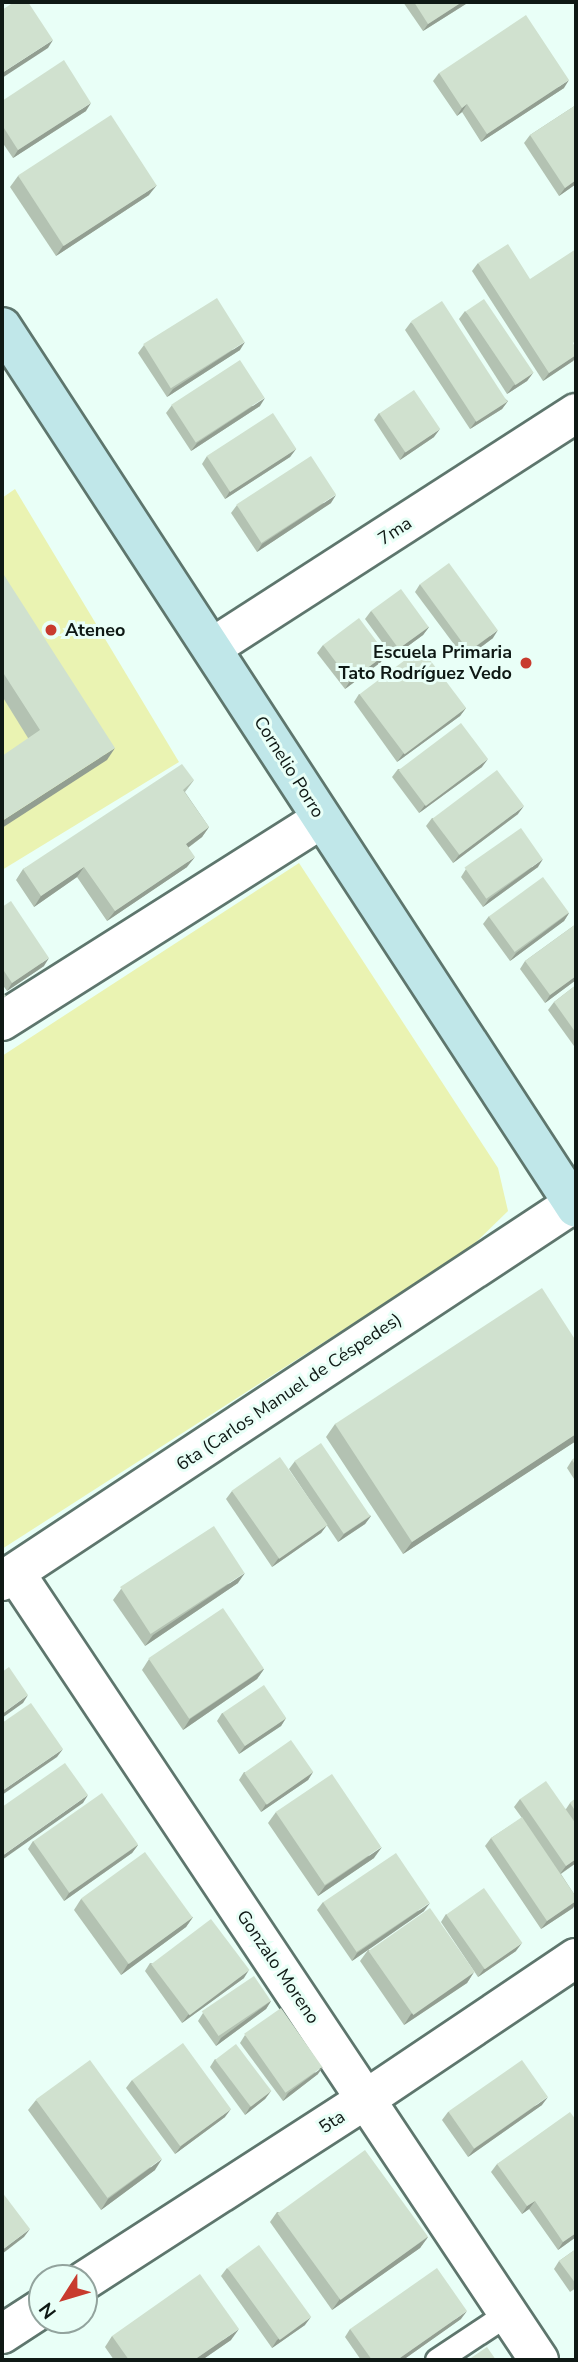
<!DOCTYPE html>
<html>
<head>
<meta charset="utf-8">
<style>
  body { margin:0 }
  #map { position:relative; width:578px; height:2362px; overflow:hidden; background:#e9fff7; font-family:"Nunito Sans",sans-serif }
  div>[style] { position:absolute }
  [style*='--x'] { left:calc(var(--x)*1px); top:calc(var(--y)*1px); width:calc(var(--w)*1px); rotate:calc(var(--a)*1deg) }
  .green>* { inset:0; background:#eaf3b2 }
  .roads { filter:drop-shadow(2px 0 #5e766d) drop-shadow(-2px 0 #5e766d) drop-shadow(0 2px #5e766d) drop-shadow(0 -2px #5e766d) }
  .lane>* { height:23px; margin:-11.5px; padding:0 11.5px; transform-origin:11.5px; border-radius:11.5px; background:#fff }
  .street>* { height:38px; margin:-19px; padding:0 19px; transform-origin:19px; border-radius:19px; background:#fff }
  .secondary>* { height:38px; margin:-19px; padding:0 19px; transform-origin:19px; border-radius:19px; background:#c0e7e9 }
  .wall>* { inset:0; background:#b3c2b2 }
  .shaded-wall>* { inset:0; background:#929e91 }
  .building>* { inset:0; background:#d0e1cf; transform-origin:0 0 }
  .dots>* { width:19px; height:19px; translate:-50% -50%; box-sizing:border-box; border:4px solid #e9fff7; border-radius:50% }
  span { translate:-50% -50%; white-space:nowrap; text-align:center; line-height:1.15; -webkit-text-stroke:6px #e9fff7; paint-order:stroke }
  .street-label { font-size:18px; color:#0f1915 }
  .poi-label { font-size:18px; color:#0f1915; font-weight:700 }
  .left { translate:0 -50%; text-align:left }
  .right { translate:-100% -50%; text-align:right }
  .frame { position:absolute; inset:0; border:4px solid #0f1915; pointer-events:none }
  .north { position:absolute; left:28px; top:2264px; width:70px; height:70px; box-sizing:border-box; background:#e9fff7; border:2px solid #92a39d; border-radius:50%; rotate:233deg; font-size:19px; font-weight:700; line-height:28px; text-align:center; color:#0f1915 }
  .north::after { content:''; display:block; margin:auto; width:24px; height:32px; background:#c83b2e; clip-path:polygon(50% 0,100% 100%,50% 72%,0 100%) }
</style>
</head>
<body>
<div id="map">
  <div class="green">
    <div style="clip-path:polygon(15px 489px,179px 762px,2px 870px,2px 498px)"></div>
    <div style="clip-path:polygon(299px 863px,498px 1168px,508px 1211px,469px 1249px,2px 1549px,2px 1056px)"></div>
  </div>
  <div class="roads">
    <div class="lane">
      <div style="--x:437;--y:2360;--w:85;--a:-33.5"></div>
    </div>
    <div class="street">
      <div style="--x:213;--y:647;--w:432;--a:-32.8"></div>
      <div style="--x:2;--y:1021;--w:378;--a:-32.3"></div>
      <div style="--x:16;--y:1574;--w:944;--a:56.36"></div>
      <div style="--x:2;--y:1581;--w:688;--a:-33.44"></div>
      <div style="--x:84;--y:2281;--w:336;--a:-32.8"></div>
      <div style="--x:366;--y:2099;--w:253;--a:-33.9"></div>
      <div style="--x:2;--y:2334;--w:48;--a:-33"></div>
    </div>
    <div class="secondary">
      <div style="--x:2;--y:327;--w:1051;--a:56.91"></div>
    </div>
  </div>
  <div class="wall">
    <div style="clip-path:polygon(403px 2px,469px 2px,423px 31px)"></div>
    <div style="clip-path:polygon(439px 73px,564px 88px,481px 142px,462px 112px,457px 116px,433px 81px)"></div>
    <div style="clip-path:polygon(2px 101px,86px 111px,13px 158px,2px 142px)"></div>
    <div style="clip-path:polygon(576px 105px,576px 184px,559px 196px,524px 143px,530px 135px)"></div>
    <div style="clip-path:polygon(18px 176px,149px 195px,56px 256px,10px 187px)"></div>
    <div style="clip-path:polygon(478px 263px,574px 346px,576px 349px,576px 357px,573px 361px,543px 381px,472px 271px)"></div>
    <div style="clip-path:polygon(465px 311px,533px 373px,527px 381px,507px 394px,459px 319px)"></div>
    <div style="clip-path:polygon(411px 322px,508px 401px,502px 409px,470px 429px,405px 330px)"></div>
    <div style="clip-path:polygon(144px 345px,240px 350px,167px 397px,138px 353px)"></div>
    <div style="clip-path:polygon(172px 405px,260px 406px,191px 451px,166px 413px)"></div>
    <div style="clip-path:polygon(379px 413px,434px 437px,400px 460px,374px 420px)"></div>
    <div style="clip-path:polygon(296px 449px,290px 457px,225px 499px,202px 464px,207px 456px)"></div>
    <div style="clip-path:polygon(331px 503px,257px 552px,231px 513px,237px 505px)"></div>
    <div style="clip-path:polygon(2px 572px,107px 760px,28px 738px,2px 696px)"></div>
    <div style="clip-path:polygon(420px 584px,493px 638px,465px 659px,415px 592px)"></div>
    <div style="clip-path:polygon(371px 611px,429px 627px,423px 635px,393px 657px,365px 619px)"></div>
    <div style="clip-path:polygon(323px 645px,381px 662px,345px 689px,317px 653px)"></div>
    <div style="clip-path:polygon(359px 694px,466px 708px,460px 716px,397px 762px,354px 702px)"></div>
    <div style="clip-path:polygon(482px 767px,419px 813px,392px 777px,398px 769px)"></div>
    <div style="clip-path:polygon(194px 780px,185px 792px,209px 827px,202px 837px,188px 848px,187px 867px,107px 921px,77px 877px,34px 907px,16px 880px,23px 869px)"></div>
    <div style="clip-path:polygon(518px 814px,453px 863px,426px 826px,432px 818px)"></div>
    <div style="clip-path:polygon(538px 867px,483px 907px,461px 877px,466px 869px)"></div>
    <div style="clip-path:polygon(2px 907px,44px 966px,7px 991px,2px 984px)"></div>
    <div style="clip-path:polygon(569px 913px,564px 921px,510px 961px,483px 924px,489px 916px)"></div>
    <div style="clip-path:polygon(576px 924px,576px 980px,545px 1003px,520px 969px,525px 961px)"></div>
    <div style="clip-path:polygon(576px 985px,576px 1044px,574px 1046px,548px 1010px,554px 1002px)"></div>
    <div style="clip-path:polygon(576px 1341px,576px 1441px,403px 1554px,326px 1437px,335px 1424px)"></div>
    <div style="clip-path:polygon(576px 1457px,576px 1482px,567px 1468px,572px 1460px)"></div>
    <div style="clip-path:polygon(295px 1461px,371px 1516px,365px 1524px,338px 1542px,289px 1469px)"></div>
    <div style="clip-path:polygon(232px 1491px,327px 1525px,321px 1533px,272px 1567px,226px 1499px)"></div>
    <div style="clip-path:polygon(238px 1583px,145px 1646px,113px 1600px,121px 1589px)"></div>
    <div style="clip-path:polygon(149px 1659px,264px 1669px,257px 1679px,183px 1730px,142px 1670px)"></div>
    <div style="clip-path:polygon(222px 1713px,286px 1718px,281px 1726px,239px 1754px,217px 1721px)"></div>
    <div style="clip-path:polygon(244px 1772px,313px 1772px,308px 1780px,261px 1812px,239px 1780px)"></div>
    <div style="clip-path:polygon(576px 1798px,576px 1863px,561px 1874px,576px 1897px,576px 1903px,573px 1908px,541px 1929px,485px 1846px,491px 1838px,522px 1818px,514px 1807px,520px 1799px,566px 1809px,570px 1803px)"></div>
    <div style="clip-path:polygon(276px 1812px,374px 1858px,318px 1896px,268px 1823px)"></div>
    <div style="clip-path:polygon(33px 1841px,138px 1845px,132px 1853px,64px 1901px,28px 1849px)"></div>
    <div style="clip-path:polygon(81px 1899px,193px 1917px,186px 1927px,121px 1975px,74px 1910px)"></div>
    <div style="clip-path:polygon(323px 1902px,424px 1911px,352px 1961px,317px 1910px)"></div>
    <div style="clip-path:polygon(446px 1914px,516px 1951px,478px 1977px,441px 1922px)"></div>
    <div style="clip-path:polygon(368px 1950px,474px 1972px,467px 1983px,404px 2025px,360px 1961px)"></div>
    <div style="clip-path:polygon(150px 1963px,244px 1978px,182px 2023px,145px 1971px)"></div>
    <div style="clip-path:polygon(271px 2001px,266px 2009px,216px 2046px,198px 2021px,203px 2013px)"></div>
    <div style="clip-path:polygon(245px 2035px,318px 2074px,283px 2101px,240px 2043px)"></div>
    <div style="clip-path:polygon(215px 2059px,271px 2091px,265px 2099px,245px 2115px,210px 2067px)"></div>
    <div style="clip-path:polygon(132px 2080px,225px 2117px,175px 2154px,126px 2088px)"></div>
    <div style="clip-path:polygon(36px 2100px,155px 2170px,101px 2210px,28px 2110px)"></div>
    <div style="clip-path:polygon(542px 2105px,468px 2157px,442px 2120px,448px 2112px)"></div>
    <div style="clip-path:polygon(576px 2120px,576px 2237px,558px 2250px,529px 2209px,522px 2214px,491px 2172px,497px 2164px)"></div>
    <div style="clip-path:polygon(277px 2212px,428px 2237px,420px 2248px,332px 2310px,270px 2222px)"></div>
    <div style="clip-path:polygon(576px 2249px,576px 2288px,570px 2292px,554px 2269px,559px 2261px)"></div>
    <div style="clip-path:polygon(227px 2268px,305px 2325px,272px 2348px,221px 2276px)"></div>
    <div style="clip-path:polygon(461px 2319px,403px 2360px,361px 2360px,345px 2337px,350px 2329px)"></div>
    <div style="clip-path:polygon(112px 2336px,231px 2340px,202px 2360px,114px 2360px,105px 2347px)"></div>
  </div>
  <div class="shaded-wall">
    <div style="clip-path:polygon(462px 2px,469px 2px,423px 31px,428px 24px)"></div>
    <div style="clip-path:polygon(53px 40px,48px 48px,2px 78px,2px 73px)"></div>
    <div style="clip-path:polygon(569px 80px,564px 88px,481px 142px,487px 134px)"></div>
    <div style="clip-path:polygon(91px 103px,86px 111px,13px 158px,18px 150px)"></div>
    <div style="clip-path:polygon(467px 104px,462px 112px,457px 116px,462px 108px)"></div>
    <div style="clip-path:polygon(576px 180px,576px 184px,559px 196px,565px 188px)"></div>
    <div style="clip-path:polygon(157px 185px,149px 195px,56px 256px,63px 246px)"></div>
    <div style="clip-path:polygon(245px 342px,240px 350px,167px 397px,173px 389px)"></div>
    <div style="clip-path:polygon(576px 355px,576px 357px,573px 361px,543px 381px,549px 373px)"></div>
    <div style="clip-path:polygon(533px 373px,527px 381px,507px 394px,513px 386px)"></div>
    <div style="clip-path:polygon(265px 398px,260px 406px,191px 451px,197px 443px)"></div>
    <div style="clip-path:polygon(508px 401px,502px 409px,470px 429px,476px 421px)"></div>
    <div style="clip-path:polygon(440px 429px,434px 437px,400px 460px,405px 452px)"></div>
    <div style="clip-path:polygon(296px 449px,290px 457px,225px 499px,230px 491px)"></div>
    <div style="clip-path:polygon(336px 495px,331px 503px,257px 552px,262px 544px)"></div>
    <div style="clip-path:polygon(429px 627px,423px 635px,393px 657px,398px 649px)"></div>
    <div style="clip-path:polygon(498px 630px,493px 638px,465px 659px,470px 651px)"></div>
    <div style="clip-path:polygon(386px 654px,381px 662px,345px 689px,350px 681px)"></div>
    <div style="clip-path:polygon(466px 708px,460px 716px,397px 762px,403px 754px)"></div>
    <div style="clip-path:polygon(115px 748px,107px 760px,2px 828px,2px 821px)"></div>
    <div style="clip-path:polygon(488px 759px,482px 767px,419px 813px,425px 805px)"></div>
    <div style="clip-path:polygon(524px 806px,518px 814px,453px 863px,459px 855px)"></div>
    <div style="clip-path:polygon(209px 827px,202px 837px,178px 855px,186px 844px)"></div>
    <div style="clip-path:polygon(195px 857px,187px 867px,107px 921px,115px 911px)"></div>
    <div style="clip-path:polygon(543px 859px,538px 867px,483px 907px,489px 899px)"></div>
    <div style="clip-path:polygon(84px 867px,77px 877px,34px 907px,41px 896px)"></div>
    <div style="clip-path:polygon(569px 913px,564px 921px,510px 961px,516px 953px)"></div>
    <div style="clip-path:polygon(49px 958px,44px 966px,7px 991px,12px 983px)"></div>
    <div style="clip-path:polygon(576px 976px,576px 980px,545px 1003px,550px 995px)"></div>
    <div style="clip-path:polygon(576px 1434px,576px 1441px,403px 1554px,412px 1542px)"></div>
    <div style="clip-path:polygon(371px 1516px,365px 1524px,338px 1542px,344px 1534px)"></div>
    <div style="clip-path:polygon(327px 1525px,321px 1533px,272px 1567px,278px 1559px)"></div>
    <div style="clip-path:polygon(245px 1573px,238px 1583px,145px 1646px,153px 1635px)"></div>
    <div style="clip-path:polygon(264px 1669px,257px 1679px,183px 1730px,190px 1719px)"></div>
    <div style="clip-path:polygon(28px 1695px,23px 1703px,2px 1718px,2px 1714px)"></div>
    <div style="clip-path:polygon(286px 1718px,281px 1726px,239px 1754px,245px 1746px)"></div>
    <div style="clip-path:polygon(63px 1749px,57px 1757px,2px 1795px,2px 1791px)"></div>
    <div style="clip-path:polygon(313px 1772px,308px 1780px,261px 1812px,266px 1804px)"></div>
    <div style="clip-path:polygon(88px 1795px,83px 1803px,2px 1860px,2px 1856px)"></div>
    <div style="clip-path:polygon(138px 1845px,132px 1853px,64px 1901px,69px 1893px)"></div>
    <div style="clip-path:polygon(382px 1847px,374px 1858px,318px 1896px,325px 1886px)"></div>
    <div style="clip-path:polygon(576px 1859px,576px 1863px,560px 1874px,566px 1866px)"></div>
    <div style="clip-path:polygon(576px 1901px,573px 1908px,541px 1929px,547px 1921px)"></div>
    <div style="clip-path:polygon(430px 1903px,424px 1911px,352px 1961px,357px 1953px)"></div>
    <div style="clip-path:polygon(193px 1917px,186px 1927px,121px 1975px,128px 1964px)"></div>
    <div style="clip-path:polygon(522px 1943px,516px 1951px,478px 1977px,484px 1969px)"></div>
    <div style="clip-path:polygon(249px 1970px,244px 1978px,182px 2023px,188px 2015px)"></div>
    <div style="clip-path:polygon(474px 1972px,467px 1983px,404px 2025px,411px 2014px)"></div>
    <div style="clip-path:polygon(271px 2001px,266px 2009px,216px 2046px,221px 2038px)"></div>
    <div style="clip-path:polygon(323px 2067px,318px 2074px,283px 2101px,288px 2093px)"></div>
    <div style="clip-path:polygon(271px 2091px,265px 2099px,245px 2115px,250px 2107px)"></div>
    <div style="clip-path:polygon(548px 2097px,542px 2105px,468px 2157px,474px 2149px)"></div>
    <div style="clip-path:polygon(231px 2109px,225px 2117px,175px 2154px,181px 2146px)"></div>
    <div style="clip-path:polygon(162px 2159px,155px 2170px,101px 2210px,108px 2199px)"></div>
    <div style="clip-path:polygon(535px 2201px,529px 2209px,522px 2214px,527px 2206px)"></div>
    <div style="clip-path:polygon(30px 2229px,24px 2237px,2px 2254px,2px 2250px)"></div>
    <div style="clip-path:polygon(576px 2233px,576px 2237px,558px 2250px,563px 2242px)"></div>
    <div style="clip-path:polygon(428px 2237px,420px 2248px,332px 2310px,340px 2299px)"></div>
    <div style="clip-path:polygon(467px 2311px,461px 2319px,403px 2360px,397px 2360px)"></div>
    <div style="clip-path:polygon(311px 2317px,305px 2325px,272px 2348px,277px 2340px)"></div>
    <div style="clip-path:polygon(239px 2329px,231px 2340px,202px 2360px,194px 2360px)"></div>
  </div>
  <div class="building">
    <div style="clip-path:polygon(14px 2px,28px 2px,53px 40px,2px 73px,2px 10px)"></div>
    <div style="clip-path:polygon(414px 2px,462px 2px,428px 24px)"></div>
    <div style="clip-path:polygon(526px 15px,569px 80px,487px 134px,467px 104px,462px 108px,439px 73px)"></div>
    <div style="clip-path:polygon(64px 60px,91px 103px,18px 150px,2px 125px,2px 101px)"></div>
    <div style="clip-path:polygon(576px 105px,576px 180px,565px 188px,530px 135px)"></div>
    <div style="left:111px;top:115px;width:84px;height:111px;rotate:57deg"></div>
    <div style="clip-path:polygon(508px 244px,530px 279px,576px 249px,576px 340px,573px 343px,576px 349px,576px 355px,549px 373px,478px 263px)"></div>
    <div style="left:217px;top:298px;width:52px;height:87px;rotate:58deg"></div>
    <div style="left:484px;top:299px;width:89px;height:22px;rotate:56deg"></div>
    <div style="left:442px;top:301px;width:120px;height:37px;rotate:57deg"></div>
    <div style="left:240px;top:360px;width:45px;height:82px;rotate:57deg"></div>
    <div style="left:414px;top:390px;width:47px;height:42px;rotate:56deg"></div>
    <div style="left:273px;top:413px;width:43px;height:79px;rotate:57deg"></div>
    <div style="left:311px;top:456px;width:46px;height:89px;rotate:57deg"></div>
    <div style="left:449px;top:563px;width:83px;height:36px;rotate:54deg"></div>
    <div style="clip-path:polygon(2px 572px,115px 748px,2px 821px,2px 756px,40px 730px,2px 671px)"></div>
    <div style="left:401px;top:589px;width:47px;height:37px;rotate:54deg"></div>
    <div style="left:359px;top:618px;width:45px;height:45px;rotate:53deg"></div>
    <div style="left:421px;top:648px;width:75px;height:77px;rotate:53deg"></div>
    <div style="left:461px;top:723px;width:45px;height:78px;rotate:53deg"></div>
    <div style="clip-path:polygon(182px 764px,194px 780px,183px 790px,209px 827px,186px 844px,195px 857px,115px 911px,84px 867px,41px 896px,23px 869px)"></div>
    <div style="left:497px;top:770px;width:45px;height:81px;rotate:53deg"></div>
    <div style="left:521px;top:828px;width:38px;height:69px;rotate:55deg"></div>
    <div style="left:543px;top:877px;width:44px;height:67px;rotate:54deg"></div>
    <div style="clip-path:polygon(11px 901px,49px 958px,12px 983px,2px 968px,2px 907px)"></div>
    <div style="clip-path:polygon(576px 924px,576px 976px,550px 995px,525px 961px)"></div>
    <div style="clip-path:polygon(576px 985px,576px 1033px,554px 1002px)"></div>
    <div style="clip-path:polygon(2px 991px,6px 996px,2px 999px)"></div>
    <div style="clip-path:polygon(542px 1288px,576px 1341px,576px 1434px,412px 1542px,335px 1424px)"></div>
    <div style="left:321px;top:1443px;width:88px;height:32px;rotate:56deg"></div>
    <div style="left:280px;top:1457px;width:83px;height:59px;rotate:55deg"></div>
    <div style="clip-path:polygon(576px 1457px,576px 1466px,572px 1460px)"></div>
    <div style="left:214px;top:1526px;width:56px;height:112px;rotate:57deg"></div>
    <div style="left:223px;top:1608px;width:73px;height:90px;rotate:56deg"></div>
    <div style="clip-path:polygon(9px 1667px,28px 1695px,2px 1714px,2px 1672px)"></div>
    <div style="left:264px;top:1685px;width:40px;height:50px;rotate:56deg"></div>
    <div style="clip-path:polygon(31px 1703px,63px 1749px,2px 1791px,2px 1723px)"></div>
    <div style="left:291px;top:1740px;width:39px;height:57px;rotate:55deg"></div>
    <div style="clip-path:polygon(65px 1763px,88px 1795px,2px 1856px,2px 1807px)"></div>
    <div style="left:332px;top:1774px;width:88px;height:68px;rotate:56deg"></div>
    <div style="clip-path:polygon(546px 1781px,576px 1824px,576px 1859px,566px 1866px,520px 1799px)"></div>
    <div style="left:102px;top:1793px;width:63px;height:84px;rotate:55deg"></div>
    <div style="clip-path:polygon(576px 1798px,576px 1812px,570px 1803px)"></div>
    <div style="clip-path:polygon(522px 1817px,576px 1897px,576px 1901px,547px 1921px,491px 1838px)"></div>
    <div style="left:145px;top:1852px;width:81px;height:79px;rotate:54deg"></div>
    <div style="left:396px;top:1853px;width:60px;height:88px;rotate:56deg"></div>
    <div style="left:484px;top:1888px;width:67px;height:46px;rotate:55deg"></div>
    <div style="left:430px;top:1908px;width:78px;height:75px;rotate:55deg"></div>
    <div style="left:211px;top:1919px;width:64px;height:75px;rotate:53deg"></div>
    <div style="left:254px;top:1976px;width:30px;height:63px;rotate:56deg"></div>
    <div style="left:281px;top:2008px;width:72px;height:45px;rotate:55deg"></div>
    <div style="left:183px;top:2043px;width:82px;height:63px;rotate:54deg"></div>
    <div style="left:236px;top:2044px;width:59px;height:26px;rotate:53deg"></div>
    <div style="left:90px;top:2060px;width:122px;height:67px;rotate:54deg"></div>
    <div style="left:522px;top:2060px;width:45px;height:90px;rotate:55deg"></div>
    <div style="clip-path:polygon(570px 2112px,576px 2120px,576px 2233px,563px 2242px,535px 2201px,527px 2206px,497px 2164px)"></div>
    <div style="left:365px;top:2150px;width:107px;height:108px;rotate:54deg"></div>
    <div style="clip-path:polygon(2px 2192px,30px 2229px,2px 2250px)"></div>
    <div style="left:259px;top:2245px;width:89px;height:39px;rotate:54deg"></div>
    <div style="clip-path:polygon(576px 2249px,576px 2284px,559px 2261px)"></div>
    <div style="clip-path:polygon(437px 2268px,467px 2311px,397px 2360px,372px 2360px,350px 2329px)"></div>
    <div style="clip-path:polygon(200px 2274px,239px 2329px,194px 2360px,129px 2360px,112px 2336px)"></div>
    <div style="clip-path:polygon(487px 2347px,496px 2360px,468px 2360px)"></div>
  </div>
  <div class="dots">
    <div style="left:51px;top:630px;background:#c83b2e"></div>
    <div style="left:526px;top:663px;background:#c83b2e"></div>
  </div>
  <div class="street-label">
    <span style="left:395px;top:531px;rotate:-33deg">7ma</span>
    <span style="left:289px;top:767px;rotate:58deg">Cornelio Porro</span>
    <span style="left:289px;top:1392px;rotate:-34deg">6ta (Carlos Manuel de Céspedes)</span>
    <span style="left:278px;top:1967px;rotate:56deg">Gonzalo Moreno</span>
    <span style="left:332px;top:2122px;rotate:-33deg">5ta</span>
  </div>
  <div class="poi-label">
    <span class="left" style="left:65px;top:630px">Ateneo</span>
    <span class="right" style="left:512px;top:663px">Escuela Primaria<br>Tato Rodríguez Vedo</span>
  </div>
  <div class="frame"></div>
  <div class="north">N</div>
</div>
</body>
</html>
